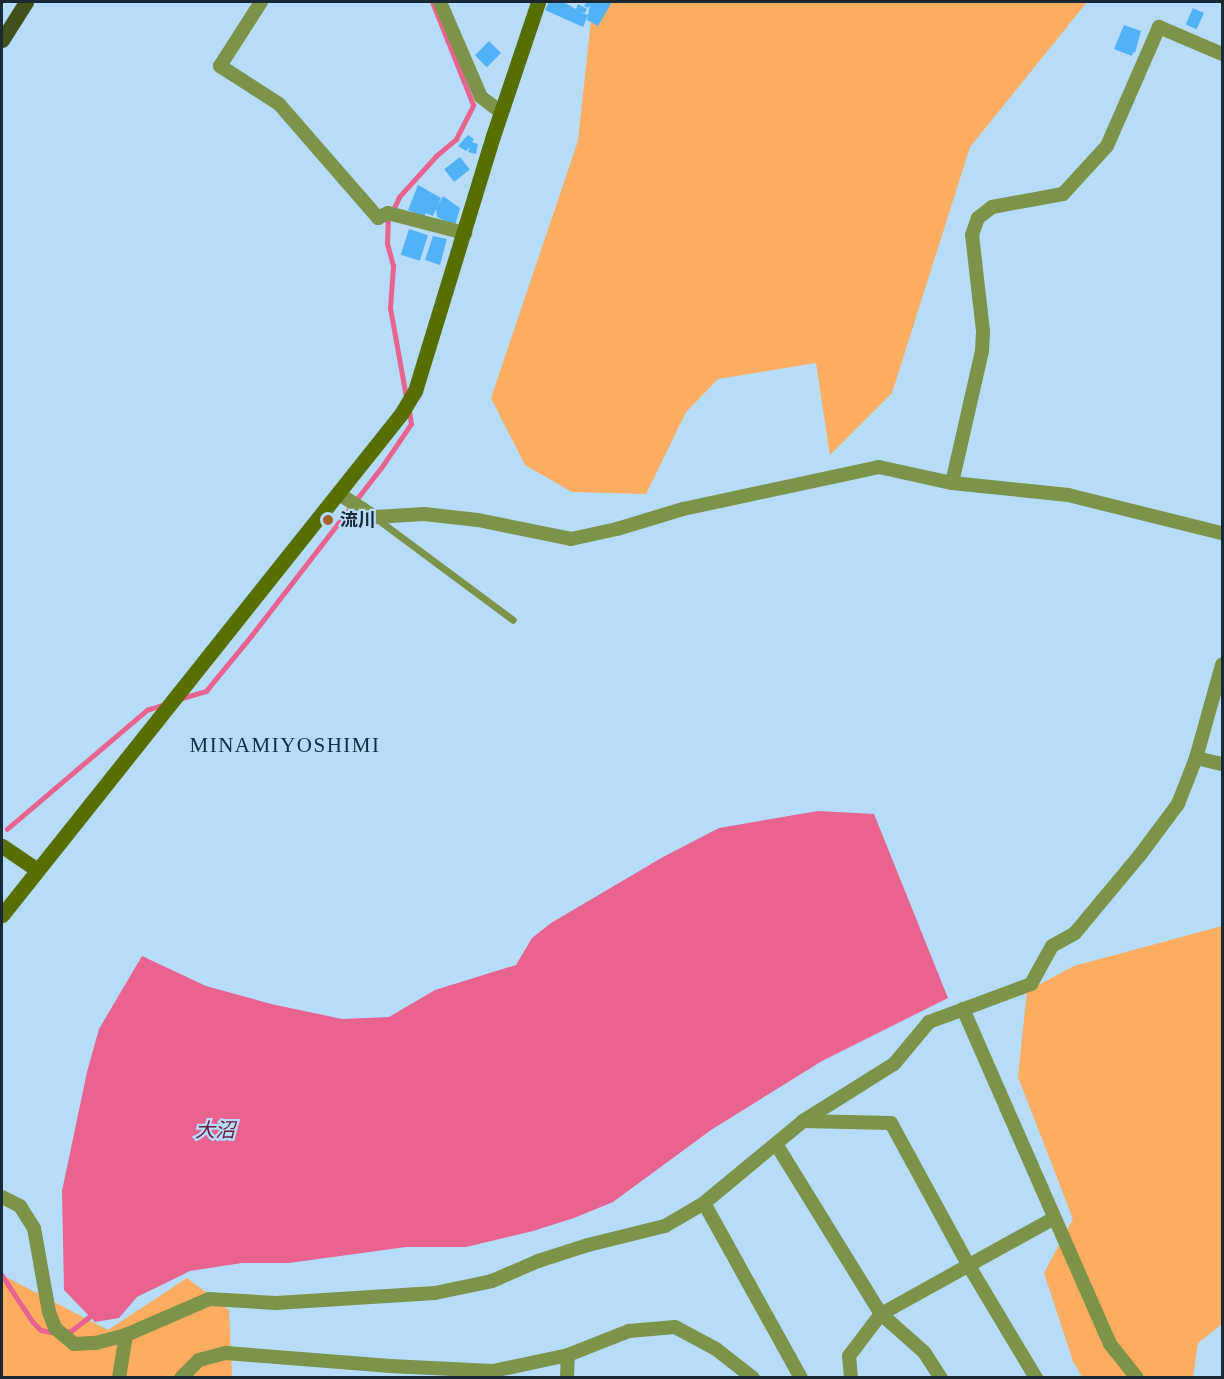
<!DOCTYPE html>
<html>
<head>
<meta charset="utf-8">
<style>
  body { margin:0 }
  #map { position:relative; width:1224px; height:1379px; overflow:hidden; background:#b6dcfa; font-family:"Times New Roman","Noto Sans JP",serif }
  div>[style] { position:absolute }
  [style*='--x'] { left:calc(var(--x)*1px); top:calc(var(--y)*1px); width:calc(var(--w)*1px); rotate:calc(var(--a)*1deg) }
  .green>* { inset:0; background:#fdad61 }
  .water>* { inset:0; background:#e8648e }
  .stream>* { height:4.5px; margin:-2.25px; padding:0 2.25px; transform-origin:2.25px; border-radius:2.25px; background:#e8648e }
  .building>* { inset:0; background:#52b2f6; transform-origin:0 0 }
  .lane>* { height:7px; margin:-3.5px; padding:0 3.5px; transform-origin:3.5px; border-radius:3.5px; background:#7d9349 }
  .street>* { height:14px; margin:-7px; padding:0 7px; transform-origin:7px; border-radius:7px; background:#7d9349 }
  .secondary>* { height:15px; margin:-7.5px; padding:0 7.5px; transform-origin:7.5px; border-radius:7.5px; background:#576e00 }
  .primary>* { height:15px; margin:-7.5px; padding:0 7.5px; transform-origin:7.5px; border-radius:7.5px; background:#42501c }
  .dots>* { width:16px; height:16px; translate:-50% -50%; box-sizing:border-box; border:3px solid #b6dcfa; border-radius:50% }
  span { translate:-50% -50%; white-space:nowrap; text-align:center; line-height:1.15; -webkit-text-stroke:4.5px #b6dcfa; paint-order:stroke }
  .poi-label { font-size:18px; color:#192833; font-weight:700 }
  .left { translate:0 -50%; text-align:left }
  .water-label { font-size:20px; color:#6e1b39; font-style:italic }
  .quarter-label { font-size:21px; color:#0c2e46; letter-spacing:1.5px }
  .frame { position:absolute; inset:0; border:3px solid #192833; pointer-events:none }
</style>
</head>
<body>
<div id="map">
  <div class="green">
    <div style="clip-path:polygon(593px 2px,1087px 2px,970px 147px,892px 393px,830px 455px,816px 363px,718px 379px,686px 412px,646px 494px,572px 492px,525px 465px,491px 398px,578px 141px)"></div>
    <div style="clip-path:polygon(1222px 926px,1222px 1324px,1198px 1343px,1193px 1377px,1082px 1377px,1073px 1361px,1044px 1273px,1073px 1219px,1018px 1077px,1027px 991px,1074px 966px)"></div>
    <div style="clip-path:polygon(2px 1275px,108px 1330px,187px 1278px,229px 1310px,232px 1377px,2px 1377px)"></div>
  </div>
  <div class="water">
    <div style="clip-path:polygon(818px 811px,874px 814px,948px 998px,822px 1061px,711px 1130px,613px 1202px,574px 1218px,533px 1231px,466px 1247px,406px 1247px,289px 1263px,242px 1263px,190px 1271px,137px 1297px,119px 1318px,95px 1322px,64px 1290px,62px 1191px,87px 1072px,99px 1029px,142px 956px,206px 986px,271px 1004px,342px 1019px,389px 1017px,435px 990px,516px 965px,532px 938px,551px 923px,663px 857px,719px 828px)"></div>
  </div>
  <div class="stream">
    <div style="--x:406;--y:397;--w:90;--a:-100.2"></div>
    <div style="--x:390;--y:308;--w:42;--a:-85.9"></div>
    <div style="--x:393;--y:266;--w:23;--a:-105"></div>
    <div style="--x:387;--y:244;--w:24;--a:-88"></div>
    <div style="--x:388;--y:220;--w:25;--a:-64"></div>
    <div style="--x:399;--y:197;--w:55;--a:-47.9"></div>
    <div style="--x:436;--y:156;--w:26;--a:-40"></div>
    <div style="--x:456;--y:139;--w:38;--a:-63"></div>
    <div style="--x:473;--y:105;--w:111;--a:-111.7"></div>
    <div style="--x:182;--y:698;--w:25;--a:-16"></div>
    <div style="--x:206;--y:691;--w:71;--a:-50.7"></div>
    <div style="--x:251;--y:636;--w:212;--a:-52.3"></div>
    <div style="--x:381;--y:468;--w:53;--a:-55.7"></div>
    <div style="--x:411;--y:424;--w:13;--a:-99"></div>
    <div style="--x:7;--y:829;--w:184;--a:-40.4"></div>
    <div style="--x:147;--y:710;--w:19;--a:-18"></div>
    <div style="--x:2;--y:1275;--w:56;--a:56.6"></div>
    <div style="--x:33;--y:1322;--w:11;--a:45"></div>
    <div style="--x:41;--y:1330;--w:15;--a:11"></div>
    <div style="--x:64;--y:1332;--w:7;--a:-8"></div>
    <div style="--x:71;--y:1331;--w:23;--a:-38"></div>
  </div>
  <div class="building">
    <div style="clip-path:polygon(549px 2px,563px 2px,576px 9px,578px 4px,587px 9px,585px 13px,579px 12px,588px 15px,583px 27px,545px 10px)"></div>
    <div style="clip-path:polygon(587px 2px,612px 2px,598px 26px,587px 20px,590px 5px,588px 8px,584px 6px)"></div>
    <div style="left:1193px;top:8px;width:12px;height:18px;rotate:24deg"></div>
    <div style="clip-path:polygon(1124px 25px,1141px 31px,1135px 53px,1133px 52px,1132px 56px,1114px 49px)"></div>
    <div style="left:489px;top:41px;width:17px;height:20px;rotate:45deg"></div>
    <div style="clip-path:polygon(468px 135px,474px 139px,472px 142px,478px 144px,476px 154px,468px 152px,470px 147px,466px 151px,458px 146px)"></div>
    <div style="left:460px;top:157px;width:16px;height:20px;rotate:52deg"></div>
    <div style="clip-path:polygon(418px 185px,441px 198px,437px 207px,443px 196px,460px 208px,455px 226px,437px 217px,436px 209px,433px 216px,426px 213px,424px 217px,408px 210px)"></div>
    <div style="left:409px;top:229px;width:20px;height:27px;rotate:18deg"></div>
    <div style="clip-path:polygon(433px 236px,447px 239px,440px 265px,425px 260px)"></div>
  </div>
  <div class="lane">
    <div style="--x:377;--y:519;--w:169;--a:36.6"></div>
  </div>
  <div class="street">
    <div style="--x:261;--y:2;--w:76;--a:122.6"></div>
    <div style="--x:220;--y:66;--w:70;--a:32.8"></div>
    <div style="--x:279;--y:104;--w:151;--a:49"></div>
    <div style="--x:378;--y:218;--w:11;--a:-27"></div>
    <div style="--x:388;--y:213;--w:80;--a:14.6"></div>
    <div style="--x:440;--y:2;--w:103;--a:66.7"></div>
    <div style="--x:481;--y:97;--w:26;--a:37"></div>
    <div style="--x:952;--y:483;--w:135;--a:-77.2"></div>
    <div style="--x:982;--y:351;--w:20;--a:-87"></div>
    <div style="--x:983;--y:331;--w:97;--a:-96.5"></div>
    <div style="--x:972;--y:235;--w:18;--a:-71"></div>
    <div style="--x:978;--y:218;--w:18;--a:-38"></div>
    <div style="--x:992;--y:207;--w:72;--a:-10.4"></div>
    <div style="--x:1063;--y:194;--w:65;--a:-47.5"></div>
    <div style="--x:1107;--y:146;--w:130;--a:-66.4"></div>
    <div style="--x:1159;--y:27;--w:69;--a:23.2"></div>
    <div style="--x:339;--y:494;--w:43;--a:32.6"></div>
    <div style="--x:375;--y:517;--w:49;--a:-3.5"></div>
    <div style="--x:424;--y:514;--w:54;--a:6.3"></div>
    <div style="--x:478;--y:520;--w:95;--a:11.5"></div>
    <div style="--x:571;--y:539;--w:47;--a:-12.3"></div>
    <div style="--x:617;--y:529;--w:69;--a:-16.9"></div>
    <div style="--x:683;--y:509;--w:200;--a:-12.1"></div>
    <div style="--x:879;--y:467;--w:75;--a:12.4"></div>
    <div style="--x:952;--y:483;--w:117;--a:5.9"></div>
    <div style="--x:1068;--y:495;--w:159;--a:13.9"></div>
    <div style="--x:1196;--y:758;--w:27;--a:13"></div>
    <div style="--x:963;--y:1009;--w:366;--a:66.3"></div>
    <div style="--x:1110;--y:1344;--w:43;--a:51.5"></div>
    <div style="--x:803;--y:1121;--w:88;--a:1.3"></div>
    <div style="--x:891;--y:1123;--w:163;--a:61.4"></div>
    <div style="--x:969;--y:1266;--w:131;--a:59.1"></div>
    <div style="--x:776;--y:1144;--w:200;--a:58.3"></div>
    <div style="--x:881;--y:1314;--w:57;--a:41.5"></div>
    <div style="--x:924;--y:1352;--w:31;--a:57"></div>
    <div style="--x:2;--y:1197;--w:20;--a:27"></div>
    <div style="--x:20;--y:1206;--w:26;--a:58"></div>
    <div style="--x:34;--y:1228;--w:85;--a:79.9"></div>
    <div style="--x:49;--y:1312;--w:17;--a:69"></div>
    <div style="--x:55;--y:1328;--w:25;--a:40"></div>
    <div style="--x:74;--y:1344;--w:22;--a:-3"></div>
    <div style="--x:96;--y:1343;--w:31;--a:-15"></div>
    <div style="--x:126;--y:1335;--w:90;--a:-23.4"></div>
    <div style="--x:209;--y:1299;--w:67;--a:3.4"></div>
    <div style="--x:276;--y:1303;--w:159;--a:-3.6"></div>
    <div style="--x:435;--y:1293;--w:58;--a:-11.9"></div>
    <div style="--x:492;--y:1281;--w:50;--a:-23.5"></div>
    <div style="--x:538;--y:1261;--w:52;--a:-17.7"></div>
    <div style="--x:588;--y:1245;--w:79;--a:-13.9"></div>
    <div style="--x:665;--y:1226;--w:45;--a:-30.5"></div>
    <div style="--x:704;--y:1203;--w:129;--a:-39.6"></div>
    <div style="--x:803;--y:1121;--w:107;--a:-32.1"></div>
    <div style="--x:894;--y:1064;--w:55;--a:-50.2"></div>
    <div style="--x:929;--y:1022;--w:109;--a:-20.4"></div>
    <div style="--x:1031;--y:984;--w:43;--a:-61.1"></div>
    <div style="--x:1052;--y:946;--w:26;--a:-29"></div>
    <div style="--x:1075;--y:933;--w:102;--a:-50.2"></div>
    <div style="--x:1140;--y:855;--w:64;--a:-53.3"></div>
    <div style="--x:1178;--y:804;--w:49;--a:-68.6"></div>
    <div style="--x:1196;--y:758;--w:97;--a:-74.4"></div>
    <div style="--x:704;--y:1203;--w:200;--a:61"></div>
    <div style="--x:119;--y:1378;--w:44;--a:-80.8"></div>
    <div style="--x:181;--y:1378;--w:25;--a:-45"></div>
    <div style="--x:199;--y:1360;--w:28;--a:-15"></div>
    <div style="--x:226;--y:1353;--w:165;--a:4.5"></div>
    <div style="--x:390;--y:1366;--w:103;--a:2.8"></div>
    <div style="--x:493;--y:1371;--w:77;--a:-12"></div>
    <div style="--x:568;--y:1355;--w:66;--a:-21.5"></div>
    <div style="--x:629;--y:1331;--w:46;--a:-5"></div>
    <div style="--x:675;--y:1327;--w:47;--a:28.2"></div>
    <div style="--x:716;--y:1349;--w:47;--a:38.1"></div>
    <div style="--x:567;--y:1378;--w:23;--a:-88"></div>
    <div style="--x:851;--y:1378;--w:22;--a:-95"></div>
    <div style="--x:849;--y:1356;--w:53;--a:-52.7"></div>
    <div style="--x:881;--y:1314;--w:198;--a:-29"></div>
  </div>
  <div class="secondary">
    <div style="--x:2;--y:846;--w:41;--a:34.1"></div>
    <div style="--x:2;--y:915;--w:640;--a:-51.47"></div>
    <div style="--x:401;--y:414;--w:27;--a:-59"></div>
    <div style="--x:415;--y:391;--w:267;--a:-73"></div>
    <div style="--x:493;--y:136;--w:141;--a:-71.4"></div>
  </div>
  <div class="primary">
    <div style="--x:2;--y:40;--w:45;--a:-57.7"></div>
  </div>
  <div class="dots">
    <div style="left:328px;top:520px;background:#a06426"></div>
  </div>
  <div class="poi-label">
    <span class="left" style="left:340px;top:520px">流川</span>
  </div>
  <div class="water-label">
    <span style="left:215px;top:1130px">大沼</span>
  </div>
  <div class="quarter-label">
    <span style="left:285px;top:745px">MINAMIYOSHIMI</span>
  </div>
  <div class="frame"></div>
</div>
</body>
</html>
